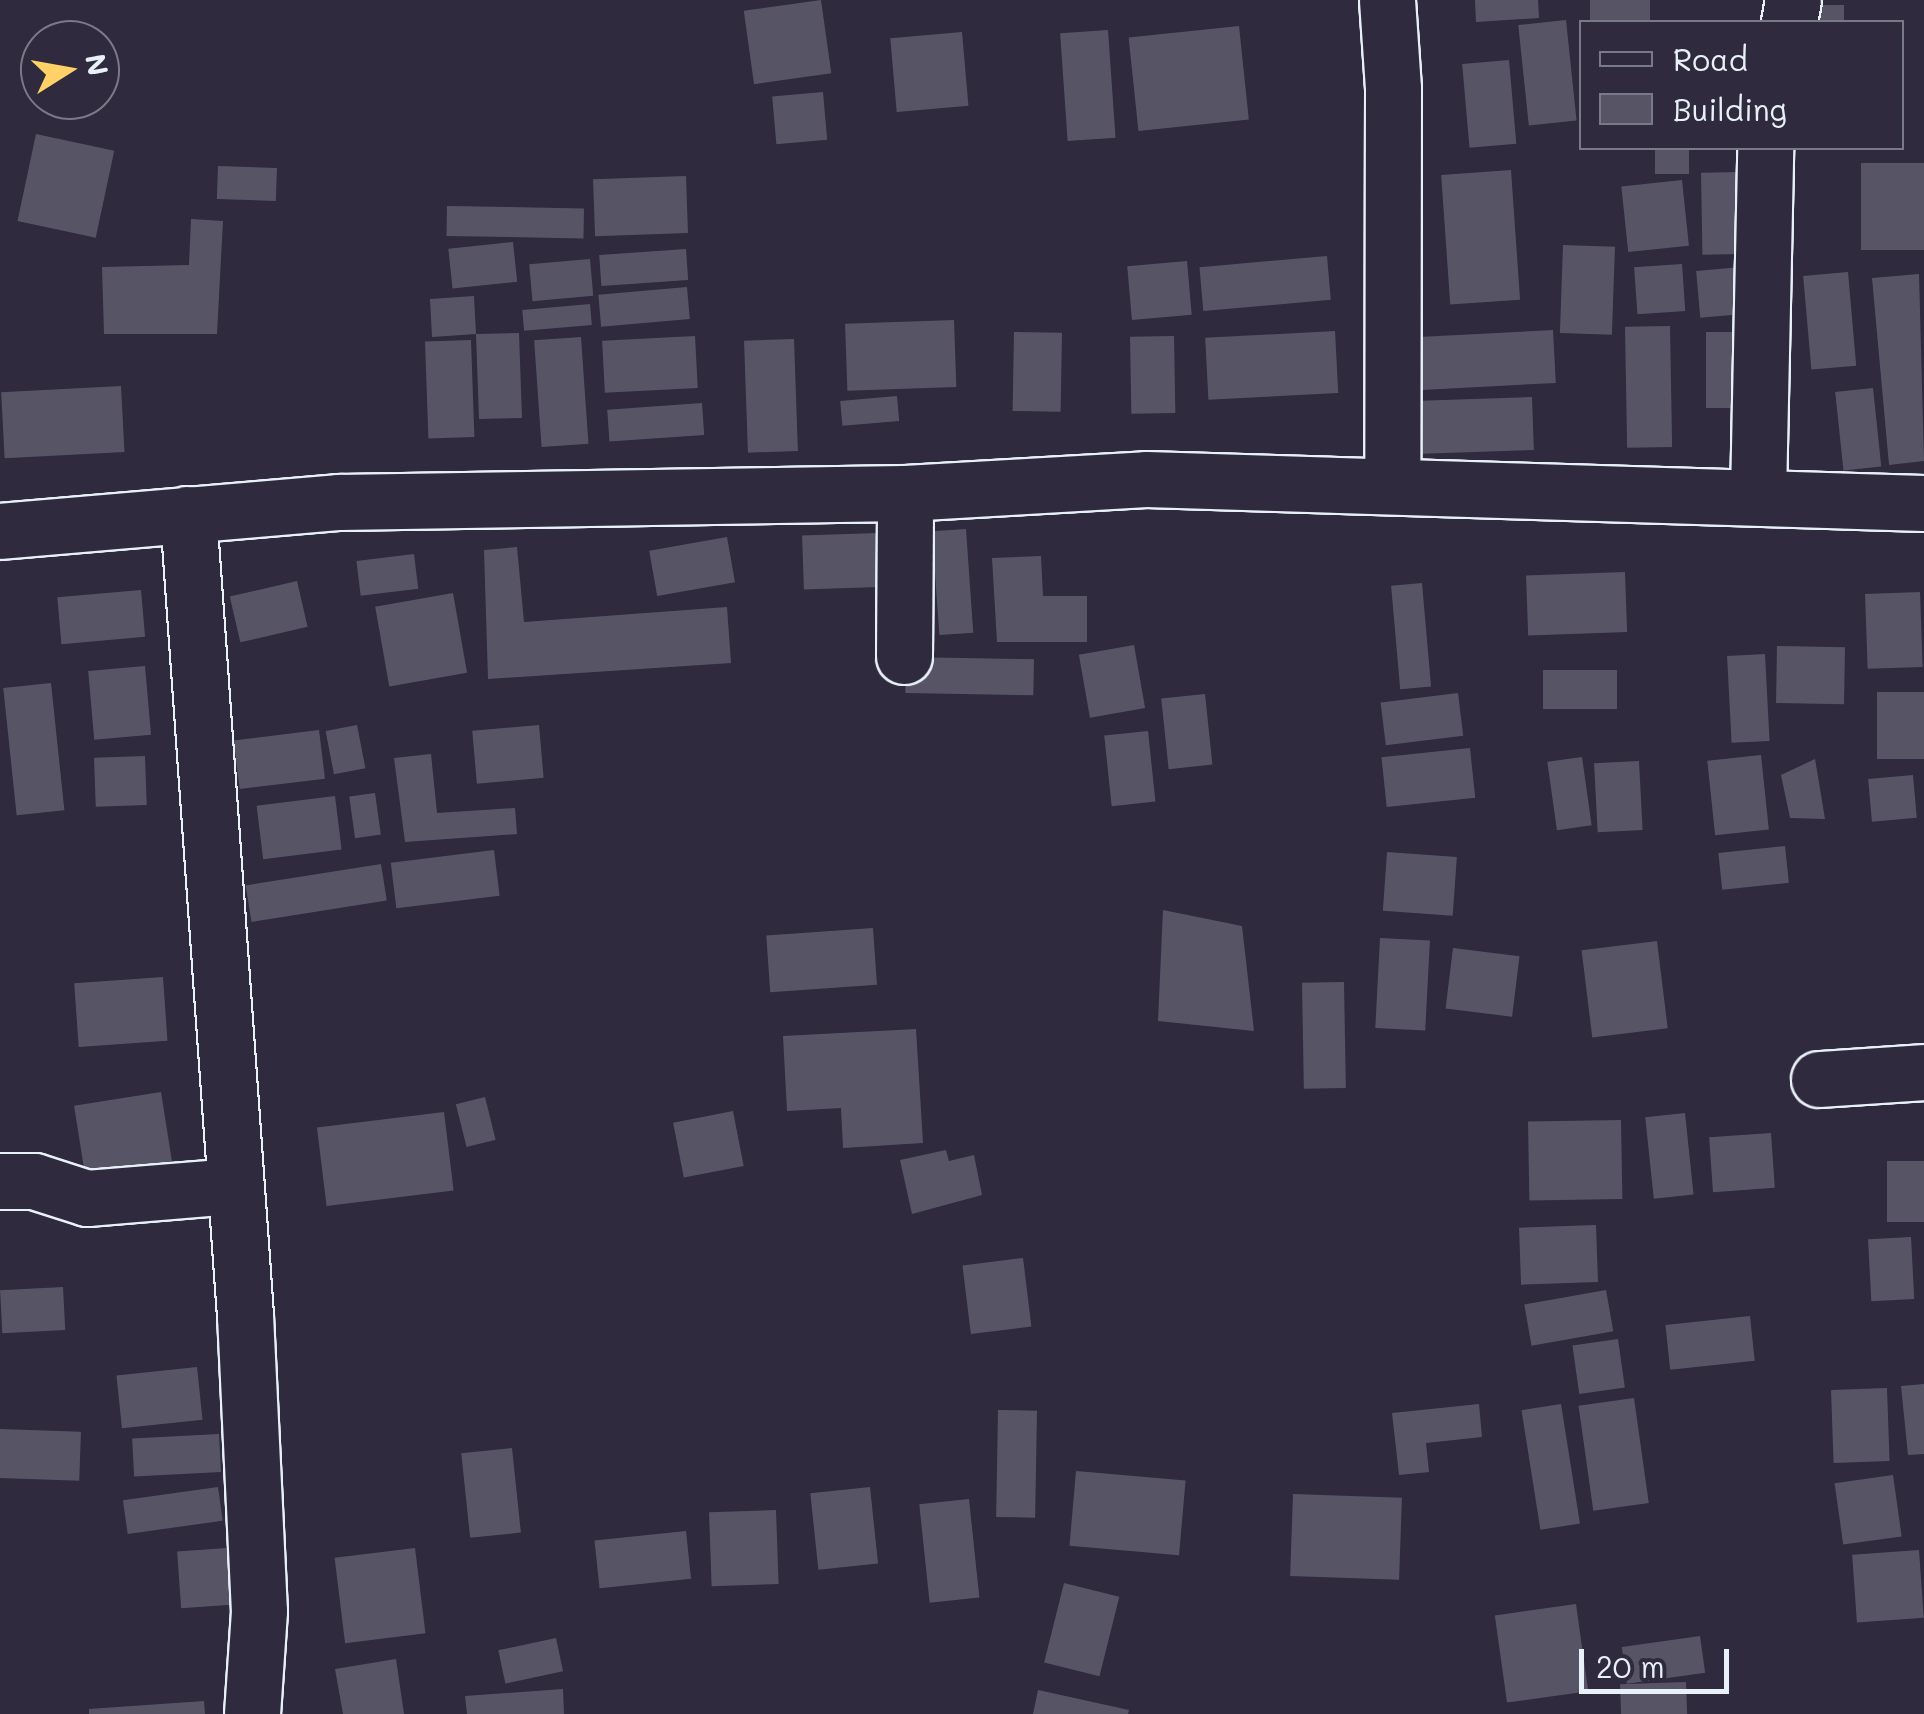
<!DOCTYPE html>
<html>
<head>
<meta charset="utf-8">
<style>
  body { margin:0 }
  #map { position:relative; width:1924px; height:1714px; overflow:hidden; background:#2f2a3d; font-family:Mali,sans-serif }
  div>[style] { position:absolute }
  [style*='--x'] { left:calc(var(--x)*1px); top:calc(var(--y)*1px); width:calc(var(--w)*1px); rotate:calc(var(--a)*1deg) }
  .building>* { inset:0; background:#575565; transform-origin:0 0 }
  .roads { filter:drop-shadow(2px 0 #e8f1f8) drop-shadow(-2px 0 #e8f1f8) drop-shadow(0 2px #e8f1f8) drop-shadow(0 -2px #e8f1f8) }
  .minor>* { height:55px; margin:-27.5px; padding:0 27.5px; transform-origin:27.5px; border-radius:27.5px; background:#2f2a3d }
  span { translate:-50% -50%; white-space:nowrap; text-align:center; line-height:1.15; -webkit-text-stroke:8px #2f2a3d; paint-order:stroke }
  .legend { position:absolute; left:1579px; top:20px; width:325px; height:130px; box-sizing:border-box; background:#2f2a3d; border:2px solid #797a88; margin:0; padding:12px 18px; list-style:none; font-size:30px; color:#e8f1f8 }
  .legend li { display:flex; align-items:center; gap:20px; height:50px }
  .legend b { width:50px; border:2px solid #797a88 }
  .north { position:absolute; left:20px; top:20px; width:100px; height:100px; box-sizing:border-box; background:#2f2a3d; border:2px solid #797a88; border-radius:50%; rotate:79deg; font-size:28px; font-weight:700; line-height:40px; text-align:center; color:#e8f1f8 }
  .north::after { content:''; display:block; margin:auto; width:35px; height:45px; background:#ffd166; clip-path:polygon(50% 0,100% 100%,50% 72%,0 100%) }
  .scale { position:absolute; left:1579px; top:1649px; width:150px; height:45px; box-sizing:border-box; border:5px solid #e8f1f8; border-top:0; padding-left:12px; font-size:30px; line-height:35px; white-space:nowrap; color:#e8f1f8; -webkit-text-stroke:8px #2f2a3d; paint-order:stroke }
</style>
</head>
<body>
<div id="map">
  <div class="building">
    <div style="left:821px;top:0;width:74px;height:78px;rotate:82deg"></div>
    <div style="clip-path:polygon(1475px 0,1538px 0,1539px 18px,1476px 22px)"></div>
    <div style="left:1590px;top:0;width:60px;height:22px"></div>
    <div style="left:1844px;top:5px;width:17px;height:40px;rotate:90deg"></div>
    <div style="left:1566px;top:20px;width:101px;height:48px;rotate:84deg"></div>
    <div style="left:1239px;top:26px;width:94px;height:111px;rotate:84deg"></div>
    <div style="left:1108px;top:30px;width:108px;height:48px;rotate:86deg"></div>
    <div style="left:962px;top:32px;width:74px;height:72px;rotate:85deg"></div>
    <div style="left:1509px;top:60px;width:84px;height:47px;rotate:85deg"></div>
    <div style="left:823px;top:92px;width:48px;height:51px;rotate:85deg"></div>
    <div style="left:36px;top:134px;width:80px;height:89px;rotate:12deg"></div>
    <div style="left:1655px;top:148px;width:34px;height:26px"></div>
    <div style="left:1924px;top:163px;width:87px;height:63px;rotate:90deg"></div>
    <div style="left:218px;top:166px;width:59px;height:33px;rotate:2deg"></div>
    <div style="left:1511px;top:170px;width:130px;height:70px;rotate:86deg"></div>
    <div style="left:1740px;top:172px;width:82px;height:39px;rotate:89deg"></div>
    <div style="left:686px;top:176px;width:57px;height:93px;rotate:88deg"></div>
    <div style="left:1682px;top:180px;width:66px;height:61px;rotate:84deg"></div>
    <div style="left:447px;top:206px;width:137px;height:30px;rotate:1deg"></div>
    <div style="clip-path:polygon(191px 219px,223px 221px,217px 334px,104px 334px,102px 267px,189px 265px)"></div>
    <div style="left:513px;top:242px;width:40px;height:65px;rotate:84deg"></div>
    <div style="left:1563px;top:245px;width:52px;height:88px;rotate:2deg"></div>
    <div style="left:686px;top:249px;width:31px;height:87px;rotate:86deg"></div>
    <div style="left:1327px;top:256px;width:44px;height:128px;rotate:85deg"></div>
    <div style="left:590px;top:259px;width:37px;height:61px;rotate:85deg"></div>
    <div style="left:1187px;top:261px;width:54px;height:60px;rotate:85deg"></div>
    <div style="left:1682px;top:264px;width:47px;height:48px;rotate:86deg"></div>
    <div style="left:1741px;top:267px;width:47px;height:45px;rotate:85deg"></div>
    <div style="left:1848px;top:272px;width:94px;height:45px;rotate:85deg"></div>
    <div style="clip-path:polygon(1919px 274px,1924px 461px,1889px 465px,1872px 278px)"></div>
    <div style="left:687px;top:287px;width:32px;height:89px;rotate:85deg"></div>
    <div style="clip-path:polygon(474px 296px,476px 334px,519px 333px,522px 418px,479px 419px,476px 334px,432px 337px,430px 299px)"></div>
    <div style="left:590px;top:304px;width:21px;height:68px;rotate:85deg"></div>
    <div style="left:954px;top:320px;width:67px;height:109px;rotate:88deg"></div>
    <div style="left:1670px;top:326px;width:121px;height:45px;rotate:89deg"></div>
    <div style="left:1553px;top:330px;width:53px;height:139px;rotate:87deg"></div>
    <div style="left:1335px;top:331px;width:62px;height:130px;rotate:87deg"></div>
    <div style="left:1014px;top:332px;width:48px;height:79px;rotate:1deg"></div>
    <div style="left:1706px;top:332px;width:41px;height:76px"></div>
    <div style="left:695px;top:336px;width:52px;height:93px;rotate:87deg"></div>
    <div style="left:1174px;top:336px;width:77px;height:44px;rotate:89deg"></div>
    <div style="left:581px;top:337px;width:107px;height:47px;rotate:86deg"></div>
    <div style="left:794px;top:339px;width:112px;height:50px;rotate:88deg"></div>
    <div style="left:471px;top:340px;width:97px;height:46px;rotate:88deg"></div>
    <div style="left:121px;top:386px;width:66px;height:120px;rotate:87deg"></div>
    <div style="left:1873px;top:388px;width:79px;height:38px;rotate:84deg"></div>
    <div style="left:897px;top:396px;width:25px;height:57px;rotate:85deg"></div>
    <div style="left:1532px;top:397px;width:53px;height:111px;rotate:88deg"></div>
    <div style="left:702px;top:403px;width:32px;height:95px;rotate:86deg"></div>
    <div style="left:966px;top:529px;width:104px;height:34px;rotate:86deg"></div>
    <div style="left:877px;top:533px;width:54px;height:75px;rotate:88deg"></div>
    <div style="left:727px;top:537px;width:46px;height:79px;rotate:80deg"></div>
    <div style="clip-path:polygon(517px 547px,524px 622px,727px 607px,731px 663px,488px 679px,484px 550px)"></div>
    <div style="left:414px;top:554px;width:35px;height:58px;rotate:83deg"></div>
    <div style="clip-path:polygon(1041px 556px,1043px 596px,1087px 596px,1087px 642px,997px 642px,992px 558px)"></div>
    <div style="left:1625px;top:572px;width:60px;height:99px;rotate:88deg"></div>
    <div style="left:297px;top:581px;width:47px;height:69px;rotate:77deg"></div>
    <div style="left:1422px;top:583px;width:104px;height:31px;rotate:85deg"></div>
    <div style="left:141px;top:590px;width:47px;height:84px;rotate:85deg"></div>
    <div style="left:1920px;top:592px;width:75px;height:55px;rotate:88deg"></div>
    <div style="left:453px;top:593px;width:81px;height:79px;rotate:80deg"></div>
    <div style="left:1134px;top:645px;width:64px;height:56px;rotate:80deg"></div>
    <div style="left:1777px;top:646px;width:68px;height:57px;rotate:1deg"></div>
    <div style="left:1765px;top:654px;width:87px;height:38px;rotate:87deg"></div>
    <div style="left:906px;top:657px;width:128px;height:36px;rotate:1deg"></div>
    <div style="left:145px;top:666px;width:69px;height:57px;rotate:85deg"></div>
    <div style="left:1617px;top:670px;width:39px;height:74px;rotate:90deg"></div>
    <div style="left:51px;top:683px;width:128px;height:48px;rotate:84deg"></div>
    <div style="left:1924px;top:692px;width:67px;height:47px;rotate:90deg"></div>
    <div style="left:1458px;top:693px;width:43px;height:78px;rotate:83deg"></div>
    <div style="left:1205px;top:694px;width:71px;height:44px;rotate:84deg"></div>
    <div style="left:357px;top:725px;width:44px;height:32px;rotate:79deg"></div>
    <div style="left:539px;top:725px;width:53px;height:67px;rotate:85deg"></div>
    <div style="left:319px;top:730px;width:49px;height:86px;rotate:83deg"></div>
    <div style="left:1148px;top:731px;width:71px;height:44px;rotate:84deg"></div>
    <div style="left:1470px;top:748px;width:50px;height:89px;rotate:84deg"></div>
    <div style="clip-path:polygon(431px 754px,437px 813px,515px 808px,517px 834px,405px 842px,394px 758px)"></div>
    <div style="left:1761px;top:755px;width:75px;height:54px;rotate:84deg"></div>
    <div style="left:145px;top:756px;width:49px;height:51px;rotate:88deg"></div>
    <div style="left:1582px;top:757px;width:69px;height:35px;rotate:82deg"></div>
    <div style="clip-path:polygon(1815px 759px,1825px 819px,1790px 818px,1781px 775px)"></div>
    <div style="left:1639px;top:761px;width:69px;height:45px;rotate:87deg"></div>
    <div style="left:1913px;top:775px;width:43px;height:45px;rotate:85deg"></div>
    <div style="left:375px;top:793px;width:42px;height:26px;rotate:82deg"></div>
    <div style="left:335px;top:796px;width:54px;height:79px;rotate:83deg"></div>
    <div style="left:1785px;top:846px;width:37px;height:67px;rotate:84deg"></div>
    <div style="left:494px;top:850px;width:46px;height:104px;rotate:83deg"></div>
    <div style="left:1387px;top:852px;width:70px;height:59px;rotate:4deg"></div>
    <div style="left:381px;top:864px;width:37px;height:137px;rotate:81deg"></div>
    <div style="clip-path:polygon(1163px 910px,1242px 926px,1254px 1031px,1158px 1021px)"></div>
    <div style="left:873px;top:928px;width:57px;height:107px;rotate:86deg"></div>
    <div style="left:1380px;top:938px;width:50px;height:90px;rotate:3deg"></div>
    <div style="left:1657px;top:941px;width:88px;height:76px;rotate:83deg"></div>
    <div style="left:1453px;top:948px;width:67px;height:61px;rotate:7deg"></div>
    <div style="left:163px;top:977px;width:64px;height:89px;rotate:86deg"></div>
    <div style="left:1344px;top:982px;width:106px;height:42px;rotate:89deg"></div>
    <div style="clip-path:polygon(916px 1029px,923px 1143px,843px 1148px,841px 1108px,787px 1111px,783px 1036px)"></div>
    <div style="left:161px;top:1092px;width:84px;height:88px;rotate:81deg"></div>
    <div style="left:485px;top:1097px;width:44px;height:30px;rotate:76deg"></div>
    <div style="left:733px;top:1111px;width:56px;height:61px;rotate:79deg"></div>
    <div style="left:444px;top:1112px;width:79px;height:128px;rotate:83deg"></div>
    <div style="left:1685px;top:1113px;width:82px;height:40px;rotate:84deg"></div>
    <div style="left:1621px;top:1120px;width:79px;height:93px;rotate:89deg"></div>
    <div style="left:1771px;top:1133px;width:55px;height:62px;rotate:86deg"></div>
    <div style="clip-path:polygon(946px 1150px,949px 1161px,974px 1155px,982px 1195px,912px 1214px,900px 1160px)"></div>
    <div style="left:1924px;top:1161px;width:61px;height:37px;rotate:90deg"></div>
    <div style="left:1596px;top:1225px;width:57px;height:77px;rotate:88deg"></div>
    <div style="left:1911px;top:1237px;width:62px;height:43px;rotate:87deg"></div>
    <div style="left:1023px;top:1258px;width:69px;height:61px;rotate:83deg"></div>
    <div style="left:63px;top:1287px;width:43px;height:63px;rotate:87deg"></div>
    <div style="left:1606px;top:1290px;width:42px;height:83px;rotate:80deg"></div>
    <div style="left:1750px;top:1316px;width:45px;height:85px;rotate:84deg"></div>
    <div style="left:1618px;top:1339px;width:49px;height:46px;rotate:82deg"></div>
    <div style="left:197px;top:1367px;width:53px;height:81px;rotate:84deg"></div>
    <div style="clip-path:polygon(1924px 1384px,1924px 1454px,1908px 1455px,1901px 1386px)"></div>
    <div style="left:1887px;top:1388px;width:73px;height:56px;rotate:88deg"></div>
    <div style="left:1634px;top:1398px;width:106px;height:56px;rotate:82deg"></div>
    <div style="clip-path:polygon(1479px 1404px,1482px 1437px,1426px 1443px,1429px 1472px,1399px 1475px,1392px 1413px)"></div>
    <div style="left:1561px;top:1404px;width:121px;height:40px;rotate:81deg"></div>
    <div style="left:998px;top:1410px;width:39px;height:107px;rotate:1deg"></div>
    <div style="left:0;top:1429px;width:81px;height:49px;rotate:2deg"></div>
    <div style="left:219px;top:1434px;width:38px;height:87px;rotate:87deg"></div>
    <div style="left:512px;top:1448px;width:85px;height:51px;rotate:84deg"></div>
    <div style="left:1076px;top:1471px;width:110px;height:75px;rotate:5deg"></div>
    <div style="left:1893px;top:1475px;width:62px;height:59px;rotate:82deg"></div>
    <div style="left:218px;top:1487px;width:34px;height:96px;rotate:82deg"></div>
    <div style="left:870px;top:1487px;width:77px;height:60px;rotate:84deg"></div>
    <div style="left:1293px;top:1494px;width:109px;height:82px;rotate:2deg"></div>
    <div style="left:969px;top:1499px;width:99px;height:50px;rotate:84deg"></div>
    <div style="left:776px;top:1510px;width:74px;height:67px;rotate:88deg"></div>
    <div style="left:686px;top:1531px;width:48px;height:92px;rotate:84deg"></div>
    <div style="left:241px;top:1547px;width:57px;height:64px;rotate:86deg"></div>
    <div style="left:415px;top:1548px;width:86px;height:81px;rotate:83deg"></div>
    <div style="left:1919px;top:1550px;width:68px;height:67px;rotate:86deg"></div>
    <div style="left:1064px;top:1583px;width:57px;height:82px;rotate:14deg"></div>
    <div style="left:1576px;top:1604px;width:88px;height:82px;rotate:82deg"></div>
    <div style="left:1700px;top:1636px;width:37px;height:79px;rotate:82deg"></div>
    <div style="left:556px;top:1638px;width:34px;height:59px;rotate:78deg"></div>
    <div style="clip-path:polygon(396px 1659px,404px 1714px,343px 1714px,335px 1669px)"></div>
    <div style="left:1686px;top:1682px;width:32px;height:66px;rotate:88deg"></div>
    <div style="clip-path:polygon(563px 1689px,564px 1714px,467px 1714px,465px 1696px)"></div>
    <div style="clip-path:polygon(1038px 1690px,1129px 1710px,1128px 1714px,1033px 1714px)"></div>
    <div style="clip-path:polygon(204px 1701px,205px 1714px,89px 1714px,89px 1709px)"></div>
  </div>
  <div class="roads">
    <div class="minor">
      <div style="--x:1387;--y:0;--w:89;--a:86.1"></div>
      <div style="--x:1393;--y:89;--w:395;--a:90.1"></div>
      <div style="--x:1789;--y:22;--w:22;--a:-80"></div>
      <div style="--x:1758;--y:495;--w:347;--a:-88.8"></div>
      <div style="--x:188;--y:514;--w:803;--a:85.93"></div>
      <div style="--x:245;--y:1315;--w:296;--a:87.3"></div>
      <div style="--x:259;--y:1611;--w:103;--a:93.9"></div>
      <div style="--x:0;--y:531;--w:340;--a:-4.9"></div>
      <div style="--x:339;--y:502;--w:566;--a:-0.91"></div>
      <div style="--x:905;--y:493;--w:241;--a:-3.3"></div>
      <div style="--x:1146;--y:479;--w:778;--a:1.77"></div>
      <div style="--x:904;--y:656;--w:163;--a:-89.6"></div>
      <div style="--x:1819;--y:1079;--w:105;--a:-3.8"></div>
      <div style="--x:0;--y:1181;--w:34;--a:0"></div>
      <div style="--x:34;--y:1181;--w:56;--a:17.8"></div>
      <div style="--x:87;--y:1198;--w:147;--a:-4.7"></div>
    </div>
  </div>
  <ul class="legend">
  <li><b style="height:12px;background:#2f2a3d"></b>Road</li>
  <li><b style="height:28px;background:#575565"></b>Building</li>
  </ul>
  <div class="north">N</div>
  <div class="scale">20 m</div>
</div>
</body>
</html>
